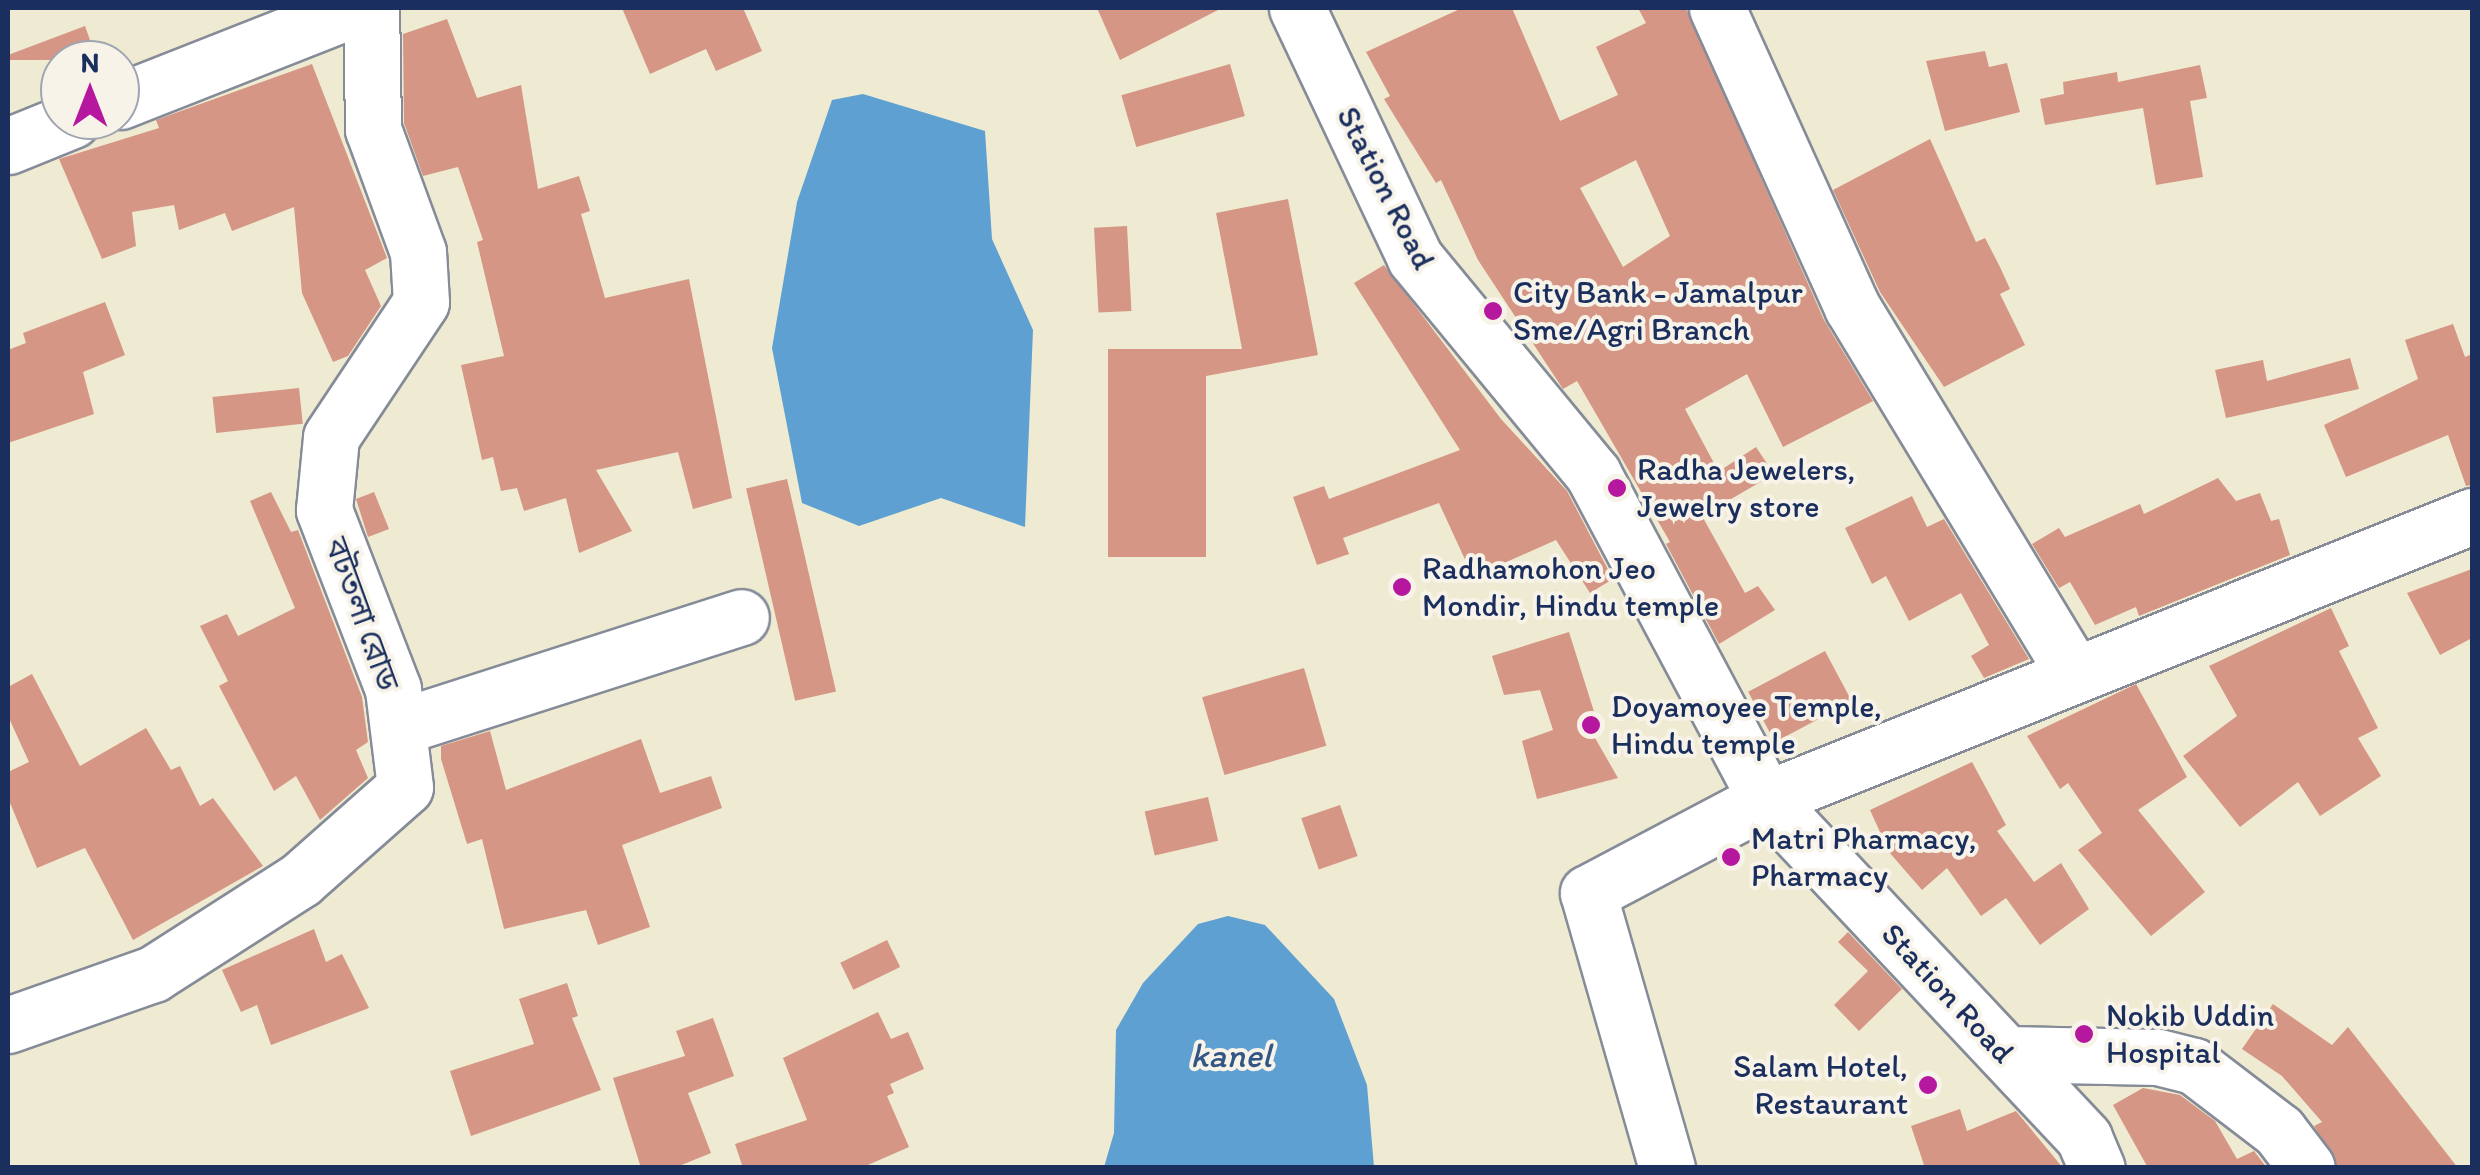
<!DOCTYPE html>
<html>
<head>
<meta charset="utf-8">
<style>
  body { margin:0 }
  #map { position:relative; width:2480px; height:1175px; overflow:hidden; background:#efead2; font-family:Itim,"Noto Sans Bengali",sans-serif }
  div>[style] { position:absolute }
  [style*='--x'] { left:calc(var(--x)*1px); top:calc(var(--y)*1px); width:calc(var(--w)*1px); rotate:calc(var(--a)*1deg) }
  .water>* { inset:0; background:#5da0d1 }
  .building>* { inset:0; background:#d59685; transform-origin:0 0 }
  .roads { filter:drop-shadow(2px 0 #858c98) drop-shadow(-2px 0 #858c98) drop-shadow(0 2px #858c98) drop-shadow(0 -2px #858c98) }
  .minor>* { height:55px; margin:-27.5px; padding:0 27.5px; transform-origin:27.5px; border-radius:27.5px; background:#fff }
  .major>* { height:55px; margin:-27.5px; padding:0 27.5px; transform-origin:27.5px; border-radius:27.5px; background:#fff }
  .dots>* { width:28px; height:28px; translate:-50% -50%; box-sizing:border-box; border:5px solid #f7f3e8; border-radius:50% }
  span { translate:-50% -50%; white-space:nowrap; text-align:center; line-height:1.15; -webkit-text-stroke:8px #f7f3e8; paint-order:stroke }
  .street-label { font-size:32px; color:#1b2f5e }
  .poi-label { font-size:32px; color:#1b2f5e }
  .left { translate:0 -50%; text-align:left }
  .right { translate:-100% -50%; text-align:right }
  .water-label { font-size:35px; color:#325786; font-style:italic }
  .frame { position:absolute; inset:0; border:10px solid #1b2f5e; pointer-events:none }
  .north { position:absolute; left:40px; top:40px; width:100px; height:100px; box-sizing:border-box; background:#f7f3e8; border:2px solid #9fa5b1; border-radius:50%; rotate:0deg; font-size:28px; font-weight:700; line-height:40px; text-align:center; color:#1b2f5e }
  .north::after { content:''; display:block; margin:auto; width:35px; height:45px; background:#b5179e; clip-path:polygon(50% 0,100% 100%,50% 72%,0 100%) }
</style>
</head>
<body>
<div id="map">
  <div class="water">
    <div style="clip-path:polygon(863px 94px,985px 131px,992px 239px,1033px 330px,1025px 527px,941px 498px,859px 526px,802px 503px,772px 348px,797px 202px,832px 100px)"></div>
    <div style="clip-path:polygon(1228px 916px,1265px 925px,1334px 999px,1367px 1085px,1374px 1167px,1104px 1167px,1114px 1133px,1116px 1030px,1143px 983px,1198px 924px)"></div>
  </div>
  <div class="building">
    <div style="clip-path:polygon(622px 8px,743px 8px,762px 51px,716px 71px,706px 49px,650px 74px)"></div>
    <div style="clip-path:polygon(1097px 8px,1222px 8px,1120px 60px)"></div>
    <div style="clip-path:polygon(evenodd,1462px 8px,1512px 8px,1560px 121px,1618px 95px,1596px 47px,1646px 23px,1638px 8px,1686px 8px,1824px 320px,1873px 401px,1783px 447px,1747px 374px,1685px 409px,1715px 465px,1724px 468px,1756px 447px,1774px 474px,1702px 516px,1745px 593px,1758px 586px,1775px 610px,1719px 644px,1666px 544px,1670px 542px,1577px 381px,1563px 389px,1559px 383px,1478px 260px,1441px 180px,1436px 183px,1384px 99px,1390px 96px,1366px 52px,1462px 8px,1636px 160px,1670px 236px,1623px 267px,1580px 188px,1636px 160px)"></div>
    <div style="clip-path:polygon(447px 19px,477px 98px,521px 85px,538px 189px,579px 176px,590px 211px,581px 214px,605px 298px,689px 279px,732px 498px,693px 509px,678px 452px,596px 470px,632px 531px,579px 553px,566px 498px,524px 511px,517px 488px,501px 491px,493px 457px,482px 460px,461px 365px,504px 356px,477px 242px,483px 240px,458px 167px,423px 176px,404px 123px,403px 34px)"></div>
    <div style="clip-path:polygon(85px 26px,97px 60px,8px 60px,8px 55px)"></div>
    <div style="clip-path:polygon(1985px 51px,1989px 67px,2007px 63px,2020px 112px,1945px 131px,1926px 61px)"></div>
    <div style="clip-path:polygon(312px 64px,387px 258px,365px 270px,381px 306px,348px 356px,333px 362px,302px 293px,294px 207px,232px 231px,225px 213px,179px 230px,174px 205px,132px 212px,136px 246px,102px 259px,59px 159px,159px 128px,156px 120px)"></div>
    <div style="left:1230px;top:64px;width:54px;height:113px;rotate:74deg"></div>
    <div style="clip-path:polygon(2200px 65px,2207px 98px,2190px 101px,2203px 177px,2156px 185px,2143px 108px,2045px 125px,2040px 99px,2064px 94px,2063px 82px,2117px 72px,2118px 82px)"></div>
    <div style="clip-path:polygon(1930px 139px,1976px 242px,1985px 238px,2000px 267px,2010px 289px,2000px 294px,2025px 345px,1944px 387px,1880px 292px,1833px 190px)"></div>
    <div style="clip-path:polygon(1288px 199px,1318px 355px,1206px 376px,1206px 557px,1108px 557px,1108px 349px,1242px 349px,1216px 213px)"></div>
    <div style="left:1127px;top:226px;width:85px;height:33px;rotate:87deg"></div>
    <div style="clip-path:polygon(1384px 265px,1501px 419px,1567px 491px,1613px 579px,1590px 593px,1556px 540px,1473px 577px,1439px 503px,1343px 538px,1349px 554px,1317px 565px,1293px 497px,1324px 486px,1329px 499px,1460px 450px,1354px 283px)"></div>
    <div style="clip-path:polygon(105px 302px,125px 355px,83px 372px,94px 414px,8px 443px,8px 350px,26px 343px,23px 333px)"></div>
    <div style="clip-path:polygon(2453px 324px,2465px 357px,2472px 354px,2472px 485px,2466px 486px,2448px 435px,2346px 477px,2324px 425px,2418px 379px,2405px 340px)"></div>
    <div style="clip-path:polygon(2350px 358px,2359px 389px,2226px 418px,2215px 370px,2263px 360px,2267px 381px)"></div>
    <div style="left:299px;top:388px;width:36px;height:87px;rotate:84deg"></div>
    <div style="clip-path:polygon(2218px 478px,2236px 501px,2260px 493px,2271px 521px,2279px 519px,2290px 555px,2139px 616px,2136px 607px,2095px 625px,2070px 582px,2059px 588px,2032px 544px,2059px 528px,2065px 537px,2140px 504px,2144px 514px)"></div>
    <div style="left:787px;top:479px;width:218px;height:42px;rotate:77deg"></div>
    <div style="clip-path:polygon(271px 492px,291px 532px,298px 530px,362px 697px,368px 742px,356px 750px,368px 778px,320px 820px,296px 776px,274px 791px,219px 686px,228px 681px,200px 626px,227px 614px,238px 636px,295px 608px,250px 501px)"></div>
    <div style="clip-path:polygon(374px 492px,389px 529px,368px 537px,356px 499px)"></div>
    <div style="clip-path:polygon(1912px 496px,1927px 527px,1944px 519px,2029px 659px,1984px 678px,1971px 656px,1989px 645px,1961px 593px,1909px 621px,1886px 576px,1872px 584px,1845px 528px)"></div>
    <div style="clip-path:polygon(2472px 569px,2472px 638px,2440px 655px,2407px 593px)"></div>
    <div style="clip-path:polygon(2331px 608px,2349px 646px,2339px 651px,2378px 728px,2358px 738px,2381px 776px,2320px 816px,2298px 782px,2240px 827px,2183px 756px,2237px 716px,2209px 666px)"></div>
    <div style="clip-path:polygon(1569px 632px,1596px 718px,1587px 724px,1618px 778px,1537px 799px,1522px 741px,1553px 730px,1540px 690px,1504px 695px,1492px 656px)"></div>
    <div style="left:1825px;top:651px;width:57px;height:87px;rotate:62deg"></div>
    <div style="left:1304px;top:668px;width:81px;height:106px;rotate:74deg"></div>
    <div style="clip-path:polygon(32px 674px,80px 766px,146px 728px,171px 770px,180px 766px,200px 806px,213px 798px,263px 866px,133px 940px,85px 848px,37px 868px,8px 798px,8px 772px,29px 762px,8px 716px,8px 687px)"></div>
    <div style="clip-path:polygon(2136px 684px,2187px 777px,2138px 810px,2205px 892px,2151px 936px,2078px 850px,2102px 833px,2068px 783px,2060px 789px,2027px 736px)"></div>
    <div style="clip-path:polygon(490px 731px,506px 790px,641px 739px,660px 793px,711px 776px,722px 808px,622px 845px,650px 927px,598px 945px,586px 910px,504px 929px,482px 839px,467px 844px,441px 759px,441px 746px)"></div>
    <div style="clip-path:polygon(1972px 762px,2006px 825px,1997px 831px,2034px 882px,2061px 863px,2089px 909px,2040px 945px,2006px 898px,1981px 916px,1947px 868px,1922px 890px,1889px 852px,1870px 810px)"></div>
    <div style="left:1208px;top:797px;width:45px;height:65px;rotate:77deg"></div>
    <div style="left:1340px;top:805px;width:54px;height:41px;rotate:71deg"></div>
    <div style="clip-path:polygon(314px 929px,326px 962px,342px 954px,369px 1008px,271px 1045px,257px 1005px,241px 1012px,222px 970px)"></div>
    <div style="clip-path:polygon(1848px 932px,1902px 989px,1859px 1031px,1834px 1005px,1868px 971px,1838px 942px)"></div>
    <div style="left:887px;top:940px;width:30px;height:52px;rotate:64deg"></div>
    <div style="clip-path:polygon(567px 983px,578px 1016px,572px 1018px,601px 1090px,471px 1136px,450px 1071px,534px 1044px,519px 999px)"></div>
    <div style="clip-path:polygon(2273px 1004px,2332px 1045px,2348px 1027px,2458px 1168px,2338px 1168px,2314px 1126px,2322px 1122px,2282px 1076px,2242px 1049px)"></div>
    <div style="clip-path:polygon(878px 1012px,891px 1039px,908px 1032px,924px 1069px,890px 1084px,894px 1093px,887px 1096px,909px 1147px,861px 1168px,743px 1168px,735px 1144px,807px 1120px,783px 1058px)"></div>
    <div style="clip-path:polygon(713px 1018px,734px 1076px,688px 1093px,711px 1153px,674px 1168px,641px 1168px,613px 1078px,685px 1056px,676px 1031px)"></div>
    <div style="clip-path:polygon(2143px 1088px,2180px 1095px,2215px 1121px,2237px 1159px,2254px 1151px,2267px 1168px,2148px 1168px,2113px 1105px)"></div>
    <div style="clip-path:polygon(1960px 1109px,1967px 1131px,2016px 1111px,2063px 1168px,1925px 1168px,1911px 1126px)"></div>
  </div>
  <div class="roads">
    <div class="minor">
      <div style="--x:1717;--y:8;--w:328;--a:65.7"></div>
      <div style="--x:1852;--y:307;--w:430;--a:58.8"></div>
      <div style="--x:120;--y:101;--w:254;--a:-21.5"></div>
      <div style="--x:8;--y:146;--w:69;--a:-22.1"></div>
      <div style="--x:399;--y:727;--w:359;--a:-17.8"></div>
      <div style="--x:8;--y:1025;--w:154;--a:-19.4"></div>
      <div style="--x:153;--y:974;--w:174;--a:-32.6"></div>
      <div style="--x:300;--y:880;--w:140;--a:-41.5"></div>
      <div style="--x:405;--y:787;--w:99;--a:-97"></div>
      <div style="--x:393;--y:689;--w:192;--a:-111.1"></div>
      <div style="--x:324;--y:510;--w:73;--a:-84.5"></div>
      <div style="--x:331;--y:437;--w:162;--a:-56.3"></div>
      <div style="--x:421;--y:302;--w:50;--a:-93.4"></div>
      <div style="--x:418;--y:252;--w:131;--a:-110.1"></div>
      <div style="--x:373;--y:129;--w:121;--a:-90.9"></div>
      <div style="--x:2006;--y:1054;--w:152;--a:1.1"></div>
      <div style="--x:2158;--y:1057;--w:37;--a:14"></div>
      <div style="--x:2194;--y:1066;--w:107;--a:37.4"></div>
      <div style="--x:2279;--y:1131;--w:46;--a:52.9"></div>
      <div style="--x:1667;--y:1168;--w:286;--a:-106"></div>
      <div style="--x:1588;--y:893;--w:201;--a:-27.8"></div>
    </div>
    <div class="major">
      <div style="--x:1297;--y:8;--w:276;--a:64.7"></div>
      <div style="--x:1415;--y:258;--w:280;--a:50.5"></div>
      <div style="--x:1593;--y:474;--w:368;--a:62"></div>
      <div style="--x:1766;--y:799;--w:465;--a:46.8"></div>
      <div style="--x:2084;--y:1138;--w:33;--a:67"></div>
      <div style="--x:1766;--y:799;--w:761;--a:-21.84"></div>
    </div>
  </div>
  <div class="dots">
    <div style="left:1493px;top:311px;background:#b5179e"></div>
    <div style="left:1617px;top:488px;background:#b5179e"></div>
    <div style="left:1402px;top:587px;background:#b5179e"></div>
    <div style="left:1591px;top:725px;background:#b5179e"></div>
    <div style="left:1731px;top:857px;background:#b5179e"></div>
    <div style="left:2084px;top:1034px;background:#b5179e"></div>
    <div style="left:1928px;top:1085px;background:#b5179e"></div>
  </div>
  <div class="street-label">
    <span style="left:1386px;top:188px;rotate:63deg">Station Road</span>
    <span style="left:362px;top:614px;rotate:70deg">বটতলা রোড</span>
    <span style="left:1948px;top:993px;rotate:47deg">Station Road</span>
  </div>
  <div class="poi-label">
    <span class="left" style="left:1513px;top:311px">City Bank - Jamalpur<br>Sme/Agri Branch</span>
    <span class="left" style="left:1637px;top:488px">Radha Jewelers,<br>Jewelry store</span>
    <span class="left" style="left:1422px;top:587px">Radhamohon Jeo<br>Mondir, Hindu temple</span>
    <span class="left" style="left:1611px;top:725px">Doyamoyee Temple,<br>Hindu temple</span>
    <span class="left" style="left:1751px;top:857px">Matri Pharmacy,<br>Pharmacy</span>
    <span class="left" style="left:2106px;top:1034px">Nokib Uddin<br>Hospital</span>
    <span class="right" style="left:1908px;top:1085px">Salam Hotel,<br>Restaurant</span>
  </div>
  <div class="water-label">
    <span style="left:1231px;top:1055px">kanel</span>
  </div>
  <div class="frame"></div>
  <div class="north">N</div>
</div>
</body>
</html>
